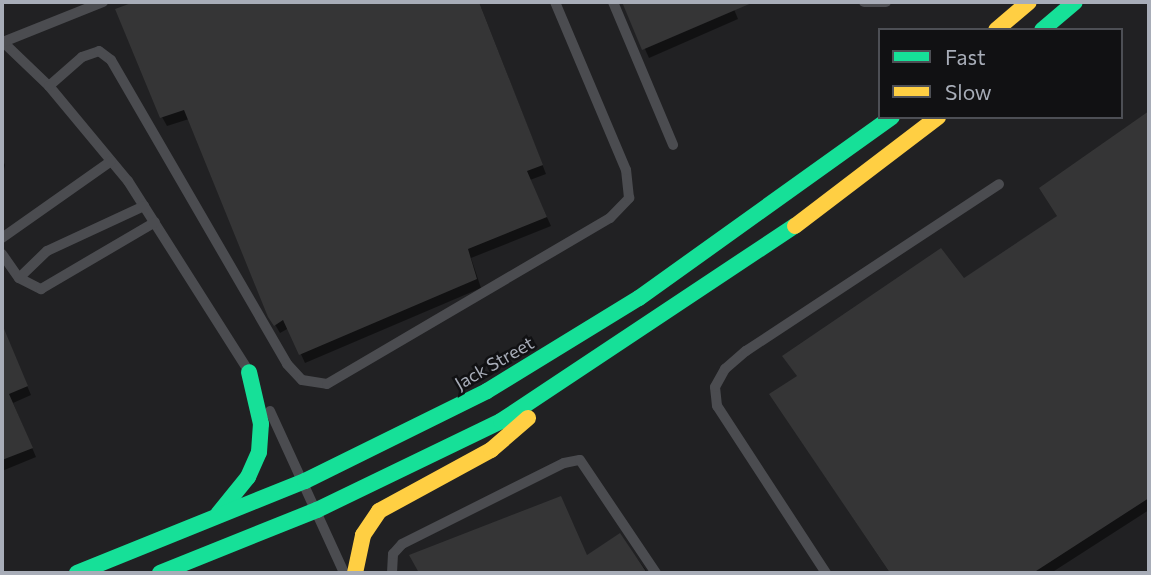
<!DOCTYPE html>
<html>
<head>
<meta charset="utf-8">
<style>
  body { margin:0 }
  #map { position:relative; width:1151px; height:575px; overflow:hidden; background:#171717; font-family:Commissioner,sans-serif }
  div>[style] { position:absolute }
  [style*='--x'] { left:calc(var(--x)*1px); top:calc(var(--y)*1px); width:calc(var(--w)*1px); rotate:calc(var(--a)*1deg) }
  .built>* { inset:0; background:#212123 }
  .shadow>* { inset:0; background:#0007 }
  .building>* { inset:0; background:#353536 }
  .lane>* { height:10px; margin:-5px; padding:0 5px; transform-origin:5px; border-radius:5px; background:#4b4c50 }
  .fast>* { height:16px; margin:-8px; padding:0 8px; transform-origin:8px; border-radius:8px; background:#16e098 }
  .slow>* { height:16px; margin:-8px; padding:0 8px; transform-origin:8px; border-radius:8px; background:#ffcf43 }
  span { translate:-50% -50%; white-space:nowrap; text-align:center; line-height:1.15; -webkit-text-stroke:5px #111113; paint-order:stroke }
  .street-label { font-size:18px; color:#a8adb8 }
  .frame { position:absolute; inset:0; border:4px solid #a8adb8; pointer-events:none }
  .legend { position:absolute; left:878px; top:28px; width:245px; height:91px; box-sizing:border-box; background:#111113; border:2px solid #4d4f55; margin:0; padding:9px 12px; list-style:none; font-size:21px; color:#a8adb8 }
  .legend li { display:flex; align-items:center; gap:14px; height:35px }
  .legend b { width:35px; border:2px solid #4d4f55 }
</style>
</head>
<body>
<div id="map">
  <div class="built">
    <div style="clip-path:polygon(evenodd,2px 2px,1149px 2px,1149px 573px,2px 573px,2px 2px,880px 30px,1121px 30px,1121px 117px,880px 117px,880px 30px)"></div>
  </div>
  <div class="shadow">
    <div style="clip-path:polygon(138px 2px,187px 2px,190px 7px,204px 2px,479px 2px,546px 174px,530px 180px,551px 226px,471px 258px,481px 288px,305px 363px,289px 328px,280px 333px,270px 316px,189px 119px,167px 126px,162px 117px,117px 10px)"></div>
    <div style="clip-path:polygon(624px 2px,731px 2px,738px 19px,649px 58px)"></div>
    <div style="clip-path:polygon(1149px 113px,1149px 510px,1051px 573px,890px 573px,776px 403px,798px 377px,964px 281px,1059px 217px,1041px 188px)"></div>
    <div style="clip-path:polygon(2px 159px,5px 165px,2px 178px)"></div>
    <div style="clip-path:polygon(2px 327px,31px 395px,13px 403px,36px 457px,2px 471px)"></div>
    <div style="clip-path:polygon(620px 536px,648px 573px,421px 573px,411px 556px,588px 557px)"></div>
  </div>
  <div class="building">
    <div style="clip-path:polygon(134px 2px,479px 2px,543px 165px,527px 171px,547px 217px,468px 249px,477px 279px,299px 355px,283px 320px,274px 326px,268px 317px,184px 110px,160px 118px,115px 9px)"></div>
    <div style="clip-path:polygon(622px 2px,754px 2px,642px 50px)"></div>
    <div style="clip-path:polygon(1149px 111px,1149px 498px,1033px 573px,890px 573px,769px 394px,797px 376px,782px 356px,941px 248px,964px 278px,1057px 216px,1039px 188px)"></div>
    <div style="clip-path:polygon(2px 324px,28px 386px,9px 394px,33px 448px,2px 460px)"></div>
    <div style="clip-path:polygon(561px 496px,587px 555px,620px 533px,647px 573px,419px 573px,409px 555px)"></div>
  </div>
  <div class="lane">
    <div style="--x:613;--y:2;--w:155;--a:67.2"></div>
    <div style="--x:864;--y:2;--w:22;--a:0"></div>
    <div style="--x:2;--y:41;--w:65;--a:43.8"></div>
    <div style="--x:49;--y:86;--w:124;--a:50.3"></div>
    <div style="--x:128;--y:181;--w:224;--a:57.6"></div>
    <div style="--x:3;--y:42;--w:108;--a:-21.8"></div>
    <div style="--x:49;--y:86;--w:44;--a:-41.3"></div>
    <div style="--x:82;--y:57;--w:18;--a:-19"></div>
    <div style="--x:99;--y:51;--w:15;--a:37"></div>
    <div style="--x:111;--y:60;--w:351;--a:59.9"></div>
    <div style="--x:287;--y:364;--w:22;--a:47"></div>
    <div style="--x:302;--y:380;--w:25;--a:9"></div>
    <div style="--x:327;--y:384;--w:328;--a:-30.4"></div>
    <div style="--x:610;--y:218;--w:28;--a:-46"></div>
    <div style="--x:629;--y:198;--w:28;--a:-96"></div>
    <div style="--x:626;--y:170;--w:182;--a:-112.9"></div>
    <div style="--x:2;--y:238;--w:133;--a:-35.2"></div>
    <div style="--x:2;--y:254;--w:29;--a:55"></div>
    <div style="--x:19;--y:278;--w:25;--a:27"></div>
    <div style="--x:41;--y:289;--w:132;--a:-30.4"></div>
    <div style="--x:19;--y:278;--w:39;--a:-44"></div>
    <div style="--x:47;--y:251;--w:107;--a:-24.9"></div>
    <div style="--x:270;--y:411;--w:178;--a:65.4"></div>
    <div style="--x:392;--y:573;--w:19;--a:-87"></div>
    <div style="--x:393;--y:554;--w:13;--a:-48"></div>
    <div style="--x:402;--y:544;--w:181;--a:-26.6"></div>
    <div style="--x:564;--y:463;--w:16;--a:-11"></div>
    <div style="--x:580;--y:460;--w:136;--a:56.1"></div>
    <div style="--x:826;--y:573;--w:199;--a:-123.1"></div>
    <div style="--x:717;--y:406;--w:19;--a:-96"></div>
    <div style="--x:715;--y:387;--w:21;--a:-61"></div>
    <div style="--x:725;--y:369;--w:28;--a:-41"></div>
    <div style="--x:746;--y:351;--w:303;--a:-33.4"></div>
  </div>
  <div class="fast">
    <div style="--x:1042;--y:30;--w:43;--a:-40.3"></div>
    <div style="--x:218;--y:514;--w:48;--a:-51"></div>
    <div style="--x:248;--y:477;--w:27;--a:-66"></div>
    <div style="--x:259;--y:452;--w:28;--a:-86"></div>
    <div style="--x:261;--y:424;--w:53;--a:-103"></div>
    <div style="--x:77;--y:573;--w:246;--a:-22"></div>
    <div style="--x:305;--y:481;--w:203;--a:-26.3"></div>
    <div style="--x:487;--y:391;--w:178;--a:-31.5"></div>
    <div style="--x:639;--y:298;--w:311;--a:-35.6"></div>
    <div style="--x:160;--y:573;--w:169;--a:-21.9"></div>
    <div style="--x:317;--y:510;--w:204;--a:-25.8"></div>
    <div style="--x:501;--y:421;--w:353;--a:-33.6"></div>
  </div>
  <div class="slow">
    <div style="--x:996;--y:30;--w:43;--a:-40.3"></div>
    <div style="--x:795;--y:226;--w:180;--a:-37.3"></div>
    <div style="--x:355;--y:573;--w:39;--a:-78"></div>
    <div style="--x:363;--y:535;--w:29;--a:-56"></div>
    <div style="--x:379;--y:511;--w:128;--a:-28.6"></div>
    <div style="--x:491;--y:450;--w:49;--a:-40.9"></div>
  </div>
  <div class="street-label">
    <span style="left:494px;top:363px;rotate:-30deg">Jack Street</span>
  </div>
  <div class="frame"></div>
  <ul class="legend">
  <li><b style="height:9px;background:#16e098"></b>Fast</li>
  <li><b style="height:9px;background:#ffcf43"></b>Slow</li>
  </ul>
</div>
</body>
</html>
